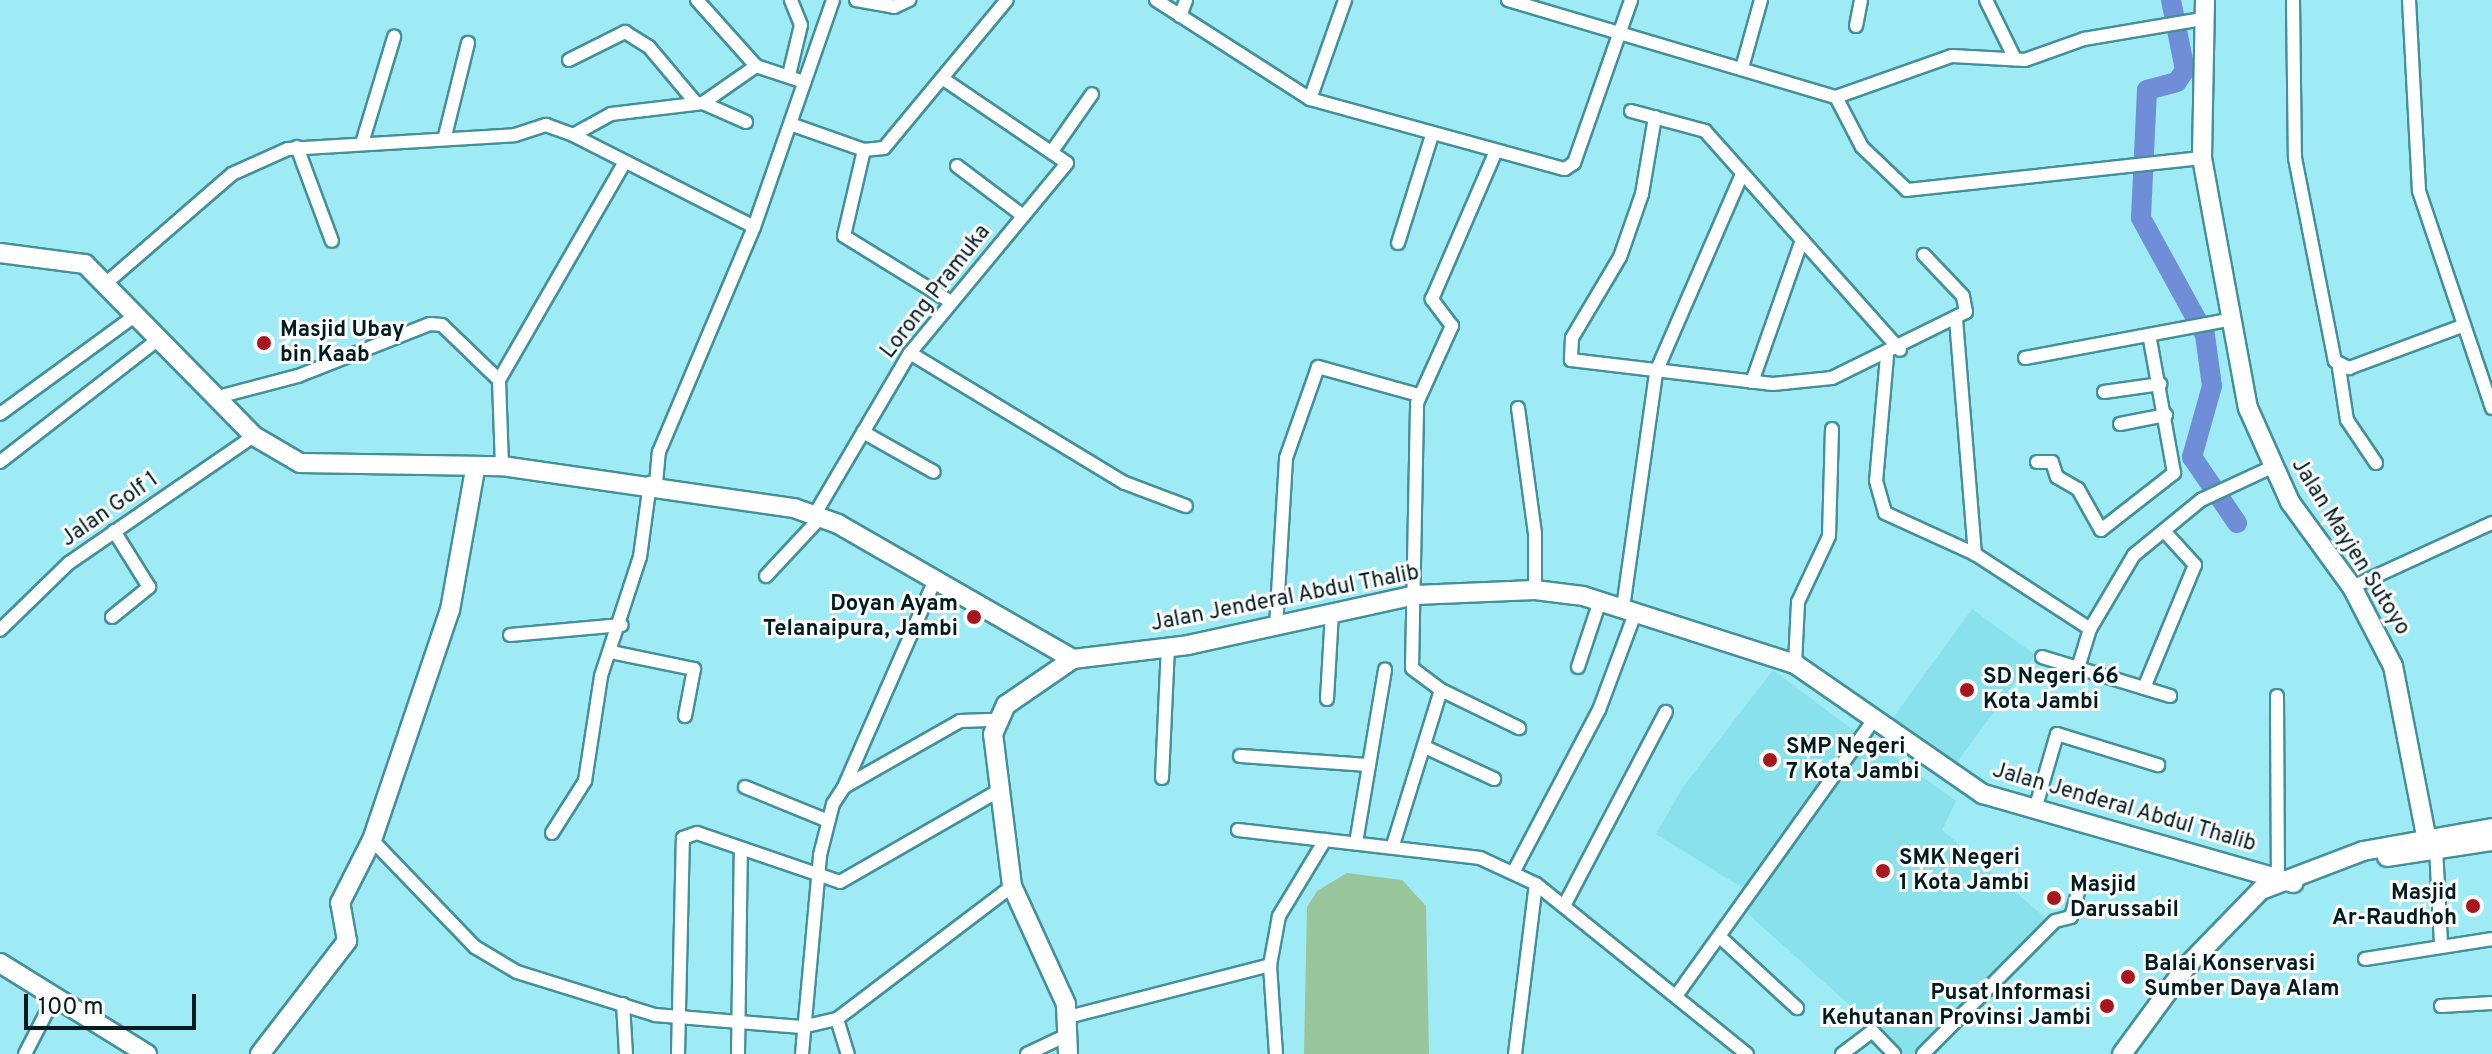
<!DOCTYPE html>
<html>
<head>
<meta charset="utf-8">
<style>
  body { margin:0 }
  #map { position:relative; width:2492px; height:1054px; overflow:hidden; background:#9febf5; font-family:Overpass,sans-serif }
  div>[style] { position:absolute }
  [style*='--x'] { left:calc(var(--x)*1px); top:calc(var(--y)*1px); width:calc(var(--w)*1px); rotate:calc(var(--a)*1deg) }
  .built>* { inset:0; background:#88e1eb; transform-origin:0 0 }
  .green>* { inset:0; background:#98c59a }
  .river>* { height:20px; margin:-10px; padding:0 10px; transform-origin:10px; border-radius:10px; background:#6f8ed7 }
  .roads { filter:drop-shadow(2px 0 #439099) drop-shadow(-2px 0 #439099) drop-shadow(0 2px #439099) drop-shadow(0 -2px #439099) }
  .street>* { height:12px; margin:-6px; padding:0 6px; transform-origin:6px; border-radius:6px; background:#fff }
  .secondary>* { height:18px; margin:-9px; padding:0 9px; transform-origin:9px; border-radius:9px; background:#fff }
  .dots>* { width:22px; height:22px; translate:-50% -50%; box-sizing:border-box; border:4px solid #fdfdfd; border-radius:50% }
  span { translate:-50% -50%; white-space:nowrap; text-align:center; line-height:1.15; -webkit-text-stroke:6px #fdfdfd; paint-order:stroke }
  .street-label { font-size:22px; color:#001c20 }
  .poi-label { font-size:22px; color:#001c20; font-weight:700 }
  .left { translate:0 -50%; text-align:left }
  .right { translate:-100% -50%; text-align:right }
  .scale { position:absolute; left:24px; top:994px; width:172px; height:36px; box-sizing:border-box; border:4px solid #001c20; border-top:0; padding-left:10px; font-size:24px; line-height:28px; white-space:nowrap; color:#001c20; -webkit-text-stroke:6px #fdfdfd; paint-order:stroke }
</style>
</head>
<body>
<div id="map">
  <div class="built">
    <div style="left:1972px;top:609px;width:78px;height:135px;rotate:36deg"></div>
    <div style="clip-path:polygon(1773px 670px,1857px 733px,1746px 890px,1656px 834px,1683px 787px)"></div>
    <div style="clip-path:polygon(1867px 737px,1956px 801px,1942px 830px,2048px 920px,1931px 1054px,1904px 1054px,1747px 913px)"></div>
  </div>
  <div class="green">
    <div style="clip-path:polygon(1347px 873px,1402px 880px,1426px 906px,1429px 1054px,1304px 1054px,1307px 907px,1317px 891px)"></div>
  </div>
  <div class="river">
    <div style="--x:2171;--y:0;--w:71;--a:78.7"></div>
    <div style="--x:2185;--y:70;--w:14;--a:124"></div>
    <div style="--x:2177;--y:82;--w:31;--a:165"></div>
    <div style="--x:2147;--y:90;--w:128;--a:92.7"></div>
    <div style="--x:2141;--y:218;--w:133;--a:61.3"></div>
    <div style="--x:2205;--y:335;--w:51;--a:82.2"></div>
    <div style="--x:2212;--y:386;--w:74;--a:105.7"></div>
    <div style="--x:2192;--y:457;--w:80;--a:55.7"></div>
  </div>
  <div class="roads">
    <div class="street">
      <div style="--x:697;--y:0;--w:89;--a:48.2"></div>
      <div style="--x:856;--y:0;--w:39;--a:10"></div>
      <div style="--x:894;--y:7;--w:17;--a:-25"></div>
      <div style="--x:1156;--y:0;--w:183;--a:32.7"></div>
      <div style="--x:1310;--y:99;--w:264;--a:15.4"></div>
      <div style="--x:1565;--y:169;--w:11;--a:-34"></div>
      <div style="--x:1574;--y:163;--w:173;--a:-70.7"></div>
      <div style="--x:1508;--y:0;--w:342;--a:16.5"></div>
      <div style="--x:1836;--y:97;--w:123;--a:-19.5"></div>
      <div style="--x:1952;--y:56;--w:73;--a:3.1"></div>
      <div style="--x:2025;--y:60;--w:63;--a:-19.6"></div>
      <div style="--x:2084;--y:39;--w:120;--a:-9.6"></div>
      <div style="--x:1986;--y:0;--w:66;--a:63.8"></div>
      <div style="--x:2293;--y:0;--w:158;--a:89.3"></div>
      <div style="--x:2295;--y:158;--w:207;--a:78.9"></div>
      <div style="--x:2335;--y:361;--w:16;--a:27"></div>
      <div style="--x:2349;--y:368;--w:121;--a:-20.4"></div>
      <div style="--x:2409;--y:0;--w:191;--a:87"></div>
      <div style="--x:2419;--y:191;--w:229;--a:71.4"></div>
      <div style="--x:1180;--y:16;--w:17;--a:-69"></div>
      <div style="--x:1856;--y:26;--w:26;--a:-79"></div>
      <div style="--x:569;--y:60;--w:63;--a:-26.6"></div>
      <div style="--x:625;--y:32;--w:28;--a:32"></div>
      <div style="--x:649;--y:47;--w:73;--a:50"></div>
      <div style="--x:1742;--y:68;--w:71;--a:-74.4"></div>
      <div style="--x:789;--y:75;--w:51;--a:-76.5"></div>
      <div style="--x:801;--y:25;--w:27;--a:-112"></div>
      <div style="--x:1836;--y:97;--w:56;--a:62.5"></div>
      <div style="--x:1862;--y:147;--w:62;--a:43.7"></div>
      <div style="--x:1907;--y:190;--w:297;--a:-6.2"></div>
      <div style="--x:1310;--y:99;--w:105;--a:-70.5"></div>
      <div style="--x:703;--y:103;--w:47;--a:23.8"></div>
      <div style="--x:1631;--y:111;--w:77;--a:15.1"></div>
      <div style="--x:1705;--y:131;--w:293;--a:48.3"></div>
      <div style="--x:1655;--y:117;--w:78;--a:99.6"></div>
      <div style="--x:1642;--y:194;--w:67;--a:109.2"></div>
      <div style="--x:1620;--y:257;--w:94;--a:120.7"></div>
      <div style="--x:1572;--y:338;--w:22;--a:93"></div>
      <div style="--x:1571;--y:360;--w:203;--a:6.8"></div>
      <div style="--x:1773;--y:384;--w:59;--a:-5.8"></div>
      <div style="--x:1832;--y:378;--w:149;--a:-26.2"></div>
      <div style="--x:1966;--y:312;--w:16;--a:-101"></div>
      <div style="--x:1963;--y:296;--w:57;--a:-133.6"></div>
      <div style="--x:793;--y:125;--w:75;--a:19.4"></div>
      <div style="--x:864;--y:150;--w:20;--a:-6"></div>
      <div style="--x:884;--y:148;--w:192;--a:-50.3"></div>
      <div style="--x:573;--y:135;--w:203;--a:26.9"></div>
      <div style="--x:445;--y:136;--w:96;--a:-76.1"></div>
      <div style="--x:363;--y:140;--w:108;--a:-73.2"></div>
      <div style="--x:297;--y:147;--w:100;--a:69.6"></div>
      <div style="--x:864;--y:150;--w:88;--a:103.1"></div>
      <div style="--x:844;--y:236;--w:126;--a:31.7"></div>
      <div style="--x:1053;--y:150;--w:68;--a:-55.1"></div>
      <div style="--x:957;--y:166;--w:81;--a:37"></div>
      <div style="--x:1398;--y:243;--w:113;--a:-72.5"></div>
      <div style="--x:104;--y:285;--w:169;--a:-40.9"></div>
      <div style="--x:232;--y:174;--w:61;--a:-24.1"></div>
      <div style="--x:288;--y:149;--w:227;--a:-3.5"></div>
      <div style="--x:515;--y:135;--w:33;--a:-18"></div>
      <div style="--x:546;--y:125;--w:29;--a:20"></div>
      <div style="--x:573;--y:135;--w:43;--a:-28.9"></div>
      <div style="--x:611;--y:114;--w:93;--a:-6.8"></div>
      <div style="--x:703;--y:103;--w:65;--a:-34.9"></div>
      <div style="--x:756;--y:66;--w:51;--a:18.4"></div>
      <div style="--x:1956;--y:319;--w:236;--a:85.4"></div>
      <div style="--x:910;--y:353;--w:251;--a:31.2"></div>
      <div style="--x:1125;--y:483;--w:65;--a:20.7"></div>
      <div style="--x:1887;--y:356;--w:125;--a:95"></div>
      <div style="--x:1876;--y:481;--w:33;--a:74"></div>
      <div style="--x:1885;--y:513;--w:99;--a:24.5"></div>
      <div style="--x:1975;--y:554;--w:137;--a:33.1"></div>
      <div style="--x:2025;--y:358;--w:207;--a:-10.6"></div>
      <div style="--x:2339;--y:368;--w:53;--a:81.3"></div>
      <div style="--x:2347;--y:420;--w:52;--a:56"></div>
      <div style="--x:1752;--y:382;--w:151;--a:-70.6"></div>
      <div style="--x:2104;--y:392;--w:57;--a:-8.1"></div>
      <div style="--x:214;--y:398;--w:87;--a:-14.7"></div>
      <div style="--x:298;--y:376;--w:142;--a:-21.5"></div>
      <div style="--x:430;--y:324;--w:12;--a:5"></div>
      <div style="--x:442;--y:325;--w:79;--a:44"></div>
      <div style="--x:1518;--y:408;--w:126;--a:82.3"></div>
      <div style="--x:1535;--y:533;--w:57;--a:90"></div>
      <div style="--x:0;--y:414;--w:165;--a:-36.1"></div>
      <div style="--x:2120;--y:424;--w:47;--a:-11.1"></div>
      <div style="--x:863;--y:432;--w:81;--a:29.4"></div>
      <div style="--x:0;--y:462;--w:197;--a:-37.8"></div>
      <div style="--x:2037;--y:462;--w:15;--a:0"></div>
      <div style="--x:2052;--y:462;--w:16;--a:72"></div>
      <div style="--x:2057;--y:477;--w:24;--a:30"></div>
      <div style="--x:2078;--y:489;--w:47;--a:60.7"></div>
      <div style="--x:2101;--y:530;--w:93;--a:-38"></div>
      <div style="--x:2174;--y:473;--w:136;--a:-100.2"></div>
      <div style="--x:502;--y:466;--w:86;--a:-92"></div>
      <div style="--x:499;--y:380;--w:248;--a:-60"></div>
      <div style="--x:656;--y:484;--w:32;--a:-85"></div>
      <div style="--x:659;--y:452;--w:244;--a:-67.1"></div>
      <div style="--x:754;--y:227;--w:240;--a:-70.8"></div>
      <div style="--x:815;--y:514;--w:187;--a:-59.5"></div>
      <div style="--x:910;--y:353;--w:246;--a:-50.4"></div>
      <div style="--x:1067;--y:163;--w:151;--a:-145.8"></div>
      <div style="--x:766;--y:576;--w:82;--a:-47"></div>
      <div style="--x:2352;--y:587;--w:154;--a:-24.6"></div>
      <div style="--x:1623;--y:608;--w:238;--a:-82"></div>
      <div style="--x:1656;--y:372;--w:216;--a:-66.5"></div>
      <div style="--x:112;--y:617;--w:48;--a:-39"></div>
      <div style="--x:149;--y:587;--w:66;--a:-122"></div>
      <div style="--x:1276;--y:627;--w:169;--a:-86.6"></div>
      <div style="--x:1286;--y:458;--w:96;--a:-70.6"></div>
      <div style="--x:1318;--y:367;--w:104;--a:15.6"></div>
      <div style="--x:0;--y:630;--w:96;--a:-44.2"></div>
      <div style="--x:69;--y:563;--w:224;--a:-34.5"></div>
      <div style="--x:510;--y:635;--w:112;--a:-5.1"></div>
      <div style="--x:611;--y:652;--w:85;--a:11.6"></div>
      <div style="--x:694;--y:669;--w:48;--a:100.8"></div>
      <div style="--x:2042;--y:657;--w:134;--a:16.9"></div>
      <div style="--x:1795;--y:664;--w:62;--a:-87.2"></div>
      <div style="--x:1798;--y:602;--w:73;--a:-64.8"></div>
      <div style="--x:1829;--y:536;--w:107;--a:-88.4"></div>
      <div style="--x:1578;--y:667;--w:70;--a:-71.6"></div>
      <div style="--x:2078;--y:668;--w:41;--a:-72.9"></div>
      <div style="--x:2090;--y:629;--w:86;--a:-59.3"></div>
      <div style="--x:2134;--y:555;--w:87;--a:-39.4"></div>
      <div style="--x:2201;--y:500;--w:78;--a:-24.9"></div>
      <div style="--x:2144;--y:688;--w:133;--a:-67.5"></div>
      <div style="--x:2195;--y:565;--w:46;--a:-132.4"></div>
      <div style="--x:1441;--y:690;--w:87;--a:26"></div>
      <div style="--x:2277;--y:696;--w:178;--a:89.7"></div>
      <div style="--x:1327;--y:699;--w:88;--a:-86.7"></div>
      <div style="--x:1427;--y:748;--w:74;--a:24.8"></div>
      <div style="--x:1240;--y:756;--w:129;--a:4"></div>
      <div style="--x:1162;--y:778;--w:130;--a:-87.4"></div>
      <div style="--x:745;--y:787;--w:87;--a:22.2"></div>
      <div style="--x:844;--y:787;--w:226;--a:-66.3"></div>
      <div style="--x:2036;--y:806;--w:75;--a:-73.7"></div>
      <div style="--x:2057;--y:734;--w:106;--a:17.1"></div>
      <div style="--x:1238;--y:830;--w:244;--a:6.6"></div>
      <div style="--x:1480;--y:858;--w:62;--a:24.9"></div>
      <div style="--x:552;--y:833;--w:62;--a:-57.6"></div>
      <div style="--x:585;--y:781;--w:106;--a:-81.3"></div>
      <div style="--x:601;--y:676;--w:125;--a:-71.9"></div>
      <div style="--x:640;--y:557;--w:75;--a:-82.3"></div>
      <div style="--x:372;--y:840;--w:149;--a:46.1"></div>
      <div style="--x:475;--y:947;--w:49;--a:30.8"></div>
      <div style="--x:517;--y:972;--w:145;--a:17.3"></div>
      <div style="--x:655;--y:1015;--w:84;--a:4.8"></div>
      <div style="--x:739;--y:1022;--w:63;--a:4.5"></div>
      <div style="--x:802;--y:1027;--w:36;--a:-13"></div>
      <div style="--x:837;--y:1019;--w:220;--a:-37.2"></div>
      <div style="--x:1356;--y:843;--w:176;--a:-80.5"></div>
      <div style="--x:1393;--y:845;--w:162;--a:-72.8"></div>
      <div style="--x:1441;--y:690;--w:36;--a:-143"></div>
      <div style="--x:1412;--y:668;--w:265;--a:-88.9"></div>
      <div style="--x:1417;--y:403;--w:85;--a:-65.6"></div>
      <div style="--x:1452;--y:326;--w:34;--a:-127"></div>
      <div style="--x:1432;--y:299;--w:161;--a:-66.6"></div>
      <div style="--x:2436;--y:848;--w:96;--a:87"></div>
      <div style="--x:1514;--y:871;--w:182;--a:-62.2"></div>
      <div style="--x:1599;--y:710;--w:106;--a:-69.5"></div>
      <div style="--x:1565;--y:904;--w:217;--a:-62.3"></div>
      <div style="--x:1720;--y:937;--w:105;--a:42.7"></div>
      <div style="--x:2365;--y:959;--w:129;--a:-8.9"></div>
      <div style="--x:1676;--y:996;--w:342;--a:-54.4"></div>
      <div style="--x:623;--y:1004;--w:50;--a:86.6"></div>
      <div style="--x:2441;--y:1006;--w:51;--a:-3.4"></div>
      <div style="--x:1068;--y:1017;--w:209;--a:-14.4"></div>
      <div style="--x:837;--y:1019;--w:37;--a:73"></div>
      <div style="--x:25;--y:1054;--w:65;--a:-62.7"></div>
      <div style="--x:678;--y:1054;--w:216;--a:-88.7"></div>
      <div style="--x:683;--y:838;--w:15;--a:-20"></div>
      <div style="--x:697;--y:833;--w:151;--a:18.9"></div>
      <div style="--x:840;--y:882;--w:182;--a:-29.9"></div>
      <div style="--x:738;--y:1054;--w:205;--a:-89.2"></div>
      <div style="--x:802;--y:1054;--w:200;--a:-84.8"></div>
      <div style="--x:820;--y:855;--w:53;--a:-75.7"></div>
      <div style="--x:833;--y:804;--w:20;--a:-57"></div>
      <div style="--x:844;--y:787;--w:133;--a:-29.6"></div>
      <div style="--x:960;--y:721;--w:37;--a:-2"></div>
      <div style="--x:1027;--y:1054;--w:44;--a:-25.4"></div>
      <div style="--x:1276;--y:1054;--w:89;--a:-93.9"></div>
      <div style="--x:1270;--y:965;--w:50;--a:-79.6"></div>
      <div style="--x:1279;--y:916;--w:89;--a:-58.8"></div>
      <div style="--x:1515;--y:1054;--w:171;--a:-83"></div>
      <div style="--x:1536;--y:884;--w:271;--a:38.9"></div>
      <div style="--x:1842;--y:1054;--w:38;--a:-37"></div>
      <div style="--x:1872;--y:1031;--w:32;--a:46"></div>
      <div style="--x:1923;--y:1054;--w:187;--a:-45.2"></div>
      <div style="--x:2055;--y:921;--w:16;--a:-14"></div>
      <div style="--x:2071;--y:917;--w:25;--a:-74"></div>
    </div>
    <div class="secondary">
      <div style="--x:2205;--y:0;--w:158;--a:91.1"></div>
      <div style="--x:2202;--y:158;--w:254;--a:79.6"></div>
      <div style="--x:2248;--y:408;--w:103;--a:65.9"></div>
      <div style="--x:2290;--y:502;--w:105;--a:53.9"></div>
      <div style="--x:2352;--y:587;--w:89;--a:62.6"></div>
      <div style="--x:2393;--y:666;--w:173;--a:79"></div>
      <div style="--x:0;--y:253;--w:86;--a:7.4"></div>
      <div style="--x:85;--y:264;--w:241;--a:45.5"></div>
      <div style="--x:254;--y:436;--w:53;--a:30.4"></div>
      <div style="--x:300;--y:463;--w:202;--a:0.9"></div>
      <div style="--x:502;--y:466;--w:295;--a:8.2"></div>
      <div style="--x:794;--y:508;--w:47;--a:20"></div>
      <div style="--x:838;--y:524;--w:271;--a:29.9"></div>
      <div style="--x:1073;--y:659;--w:116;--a:-6.9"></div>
      <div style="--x:1188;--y:645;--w:232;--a:-12.4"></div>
      <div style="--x:1415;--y:595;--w:120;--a:-2.4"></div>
      <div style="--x:1535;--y:590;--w:48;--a:7.1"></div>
      <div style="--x:1583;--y:596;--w:223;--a:17.8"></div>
      <div style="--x:1795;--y:664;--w:229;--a:34.7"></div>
      <div style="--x:1983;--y:794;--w:323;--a:16"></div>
      <div style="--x:2387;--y:857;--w:106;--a:-8.7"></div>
      <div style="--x:0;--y:963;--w:173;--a:31.8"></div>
      <div style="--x:260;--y:1054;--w:143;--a:-52.4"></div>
      <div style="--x:347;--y:941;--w:39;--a:-100"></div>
      <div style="--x:340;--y:903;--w:71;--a:-63.1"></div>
      <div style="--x:372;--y:840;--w:243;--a:-71.3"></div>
      <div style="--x:450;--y:610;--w:142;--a:-79.9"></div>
      <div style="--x:1068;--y:1054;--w:50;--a:-92.3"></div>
      <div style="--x:1066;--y:1004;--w:130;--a:-114.6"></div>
      <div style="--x:1012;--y:886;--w:153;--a:-97.1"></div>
      <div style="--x:993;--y:734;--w:32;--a:-66"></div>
      <div style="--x:1006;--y:705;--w:81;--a:-34.5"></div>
      <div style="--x:2122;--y:1054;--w:108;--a:-53.7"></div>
      <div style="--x:2186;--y:967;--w:107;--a:-45.8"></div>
      <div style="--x:2261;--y:890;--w:109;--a:-20.9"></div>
      <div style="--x:2363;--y:851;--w:131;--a:-10.1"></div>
    </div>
  </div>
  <div class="dots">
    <div style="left:264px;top:343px;background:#aa161e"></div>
    <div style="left:974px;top:617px;background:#aa161e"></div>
    <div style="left:1967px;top:690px;background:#aa161e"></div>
    <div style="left:1770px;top:760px;background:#aa161e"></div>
    <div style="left:1883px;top:871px;background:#aa161e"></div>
    <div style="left:2054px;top:898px;background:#aa161e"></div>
    <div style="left:2473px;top:906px;background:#aa161e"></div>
    <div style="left:2128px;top:977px;background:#aa161e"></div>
    <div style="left:2107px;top:1006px;background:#aa161e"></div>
  </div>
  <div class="street-label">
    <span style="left:936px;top:292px;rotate:-52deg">Lorong Pramuka</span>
    <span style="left:110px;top:510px;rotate:-35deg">Jalan Golf 1</span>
    <span style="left:2350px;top:547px;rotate:58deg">Jalan Mayjen Sutoyo</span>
    <span style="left:1285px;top:599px;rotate:-11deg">Jalan Jenderal Abdul Thalib</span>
    <span style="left:2124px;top:808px;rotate:16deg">Jalan Jenderal Abdul Thalib</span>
  </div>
  <div class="poi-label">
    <span class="left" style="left:280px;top:343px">Masjid Ubay<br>bin Kaab</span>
    <span class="right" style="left:958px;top:617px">Doyan Ayam<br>Telanaipura, Jambi</span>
    <span class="left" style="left:1983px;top:690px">SD Negeri 66<br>Kota Jambi</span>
    <span class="left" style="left:1786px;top:760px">SMP Negeri<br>7 Kota Jambi</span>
    <span class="left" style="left:1899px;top:871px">SMK Negeri<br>1 Kota Jambi</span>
    <span class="left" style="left:2070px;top:898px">Masjid<br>Darussabil</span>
    <span class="right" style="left:2457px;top:906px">Masjid<br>Ar-Raudhoh</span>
    <span class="left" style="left:2144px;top:977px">Balai Konservasi<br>Sumber Daya Alam</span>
    <span class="right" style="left:2091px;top:1006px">Pusat Informasi<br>Kehutanan Provinsi Jambi</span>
  </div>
  <div class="scale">100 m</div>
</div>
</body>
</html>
